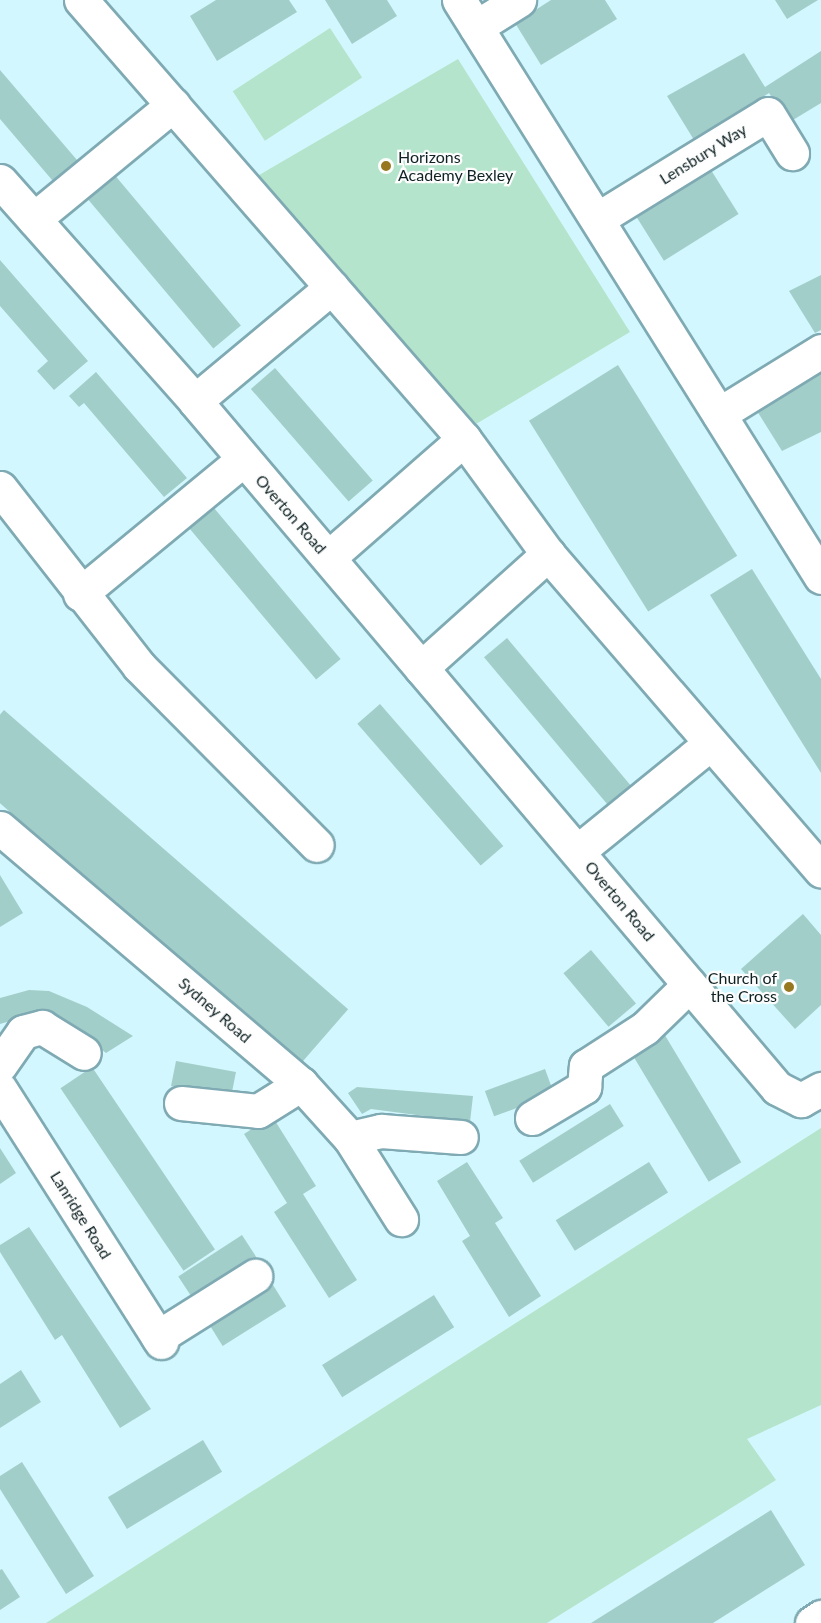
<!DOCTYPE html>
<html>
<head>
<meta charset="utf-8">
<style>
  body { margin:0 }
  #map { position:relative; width:821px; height:1623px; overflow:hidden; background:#d3f7fe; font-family:Lato,sans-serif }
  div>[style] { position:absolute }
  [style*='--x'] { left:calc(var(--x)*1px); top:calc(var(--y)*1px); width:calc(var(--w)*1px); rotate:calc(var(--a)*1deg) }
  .green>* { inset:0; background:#b4e4cb; transform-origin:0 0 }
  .building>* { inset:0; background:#a2cec9; transform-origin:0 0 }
  .roads { filter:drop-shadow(2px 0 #7faab3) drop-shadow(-2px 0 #7faab3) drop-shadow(0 2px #7faab3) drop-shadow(0 -2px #7faab3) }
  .minor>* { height:33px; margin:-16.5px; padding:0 16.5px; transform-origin:16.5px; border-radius:16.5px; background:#fff }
  .dots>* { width:16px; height:16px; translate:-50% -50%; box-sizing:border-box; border:3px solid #fcfdfc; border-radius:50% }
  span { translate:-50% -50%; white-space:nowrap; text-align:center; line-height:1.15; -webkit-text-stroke:4.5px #fcfdfc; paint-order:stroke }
  .street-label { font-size:16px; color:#0f2124 }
  .poi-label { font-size:16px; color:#0f2124 }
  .left { translate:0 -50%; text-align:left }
  .right { translate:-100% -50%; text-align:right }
</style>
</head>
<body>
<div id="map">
  <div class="green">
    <div style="left:330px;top:28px;width:59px;height:116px;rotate:57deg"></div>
    <div style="clip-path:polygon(458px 59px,630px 332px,471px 427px,254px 178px)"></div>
    <div style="clip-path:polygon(821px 1128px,821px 1405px,747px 1439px,776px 1480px,547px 1623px,46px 1623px)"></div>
  </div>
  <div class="building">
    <div style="clip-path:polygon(216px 0,289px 0,297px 12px,217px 61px,190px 16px)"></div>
    <div style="clip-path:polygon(325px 0,387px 0,397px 16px,352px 44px)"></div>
    <div style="clip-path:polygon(551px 0,605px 0,617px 19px,541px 65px,515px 23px)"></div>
    <div style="clip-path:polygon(775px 0,818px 0,787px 19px)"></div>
    <div style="clip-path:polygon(821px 51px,821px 103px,788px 123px,769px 93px,694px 140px,667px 96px,744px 53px,765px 87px)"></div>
    <div style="clip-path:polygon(0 70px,83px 167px,58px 187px,0 119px)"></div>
    <div style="left:711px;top:170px;width:52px;height:88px;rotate:58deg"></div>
    <div style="left:113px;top:173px;width:199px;height:36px;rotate:50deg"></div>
    <div style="clip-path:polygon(0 260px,88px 361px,54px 390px,37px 371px,48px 361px,0 306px)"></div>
    <div style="clip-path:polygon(821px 275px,821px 330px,815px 333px,789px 291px)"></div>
    <div style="left:618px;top:365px;width:225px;height:105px;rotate:58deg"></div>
    <div style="left:275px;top:368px;width:149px;height:32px;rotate:49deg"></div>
    <div style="clip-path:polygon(821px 371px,821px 432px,782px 451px,757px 411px)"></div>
    <div style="clip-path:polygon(96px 372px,187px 478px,164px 497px,84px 403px,79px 407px,69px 396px)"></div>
    <div style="left:214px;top:508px;width:197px;height:32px;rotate:50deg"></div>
    <div style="clip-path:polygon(752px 569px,821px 679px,821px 773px,710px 595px)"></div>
    <div style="left:507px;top:638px;width:197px;height:30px;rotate:50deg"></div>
    <div style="left:380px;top:704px;width:188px;height:30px;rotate:49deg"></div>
    <div style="left:4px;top:710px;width:456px;height:73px;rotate:41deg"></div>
    <div style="clip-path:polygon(0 875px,23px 913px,0 927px)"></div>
    <div style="clip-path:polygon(803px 914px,821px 935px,821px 1005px,795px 1029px,741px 969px)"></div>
    <div style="left:591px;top:950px;width:70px;height:36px;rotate:50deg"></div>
    <div style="clip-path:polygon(29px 990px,49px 991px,87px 1007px,133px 1036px,106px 1053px,69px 1025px,34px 1014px,0 1024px,0 998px)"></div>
    <div style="left:663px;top:1032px;width:152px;height:38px;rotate:59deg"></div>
    <div style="clip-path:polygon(176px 1061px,236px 1072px,232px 1092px,215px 1088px,214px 1095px,171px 1086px)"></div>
    <div style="left:92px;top:1067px;width:220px;height:38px;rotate:56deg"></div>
    <div style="left:545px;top:1069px;width:27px;height:64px;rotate:70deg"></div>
    <div style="clip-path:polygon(357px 1087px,473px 1096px,470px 1122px,371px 1109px,362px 1114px,348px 1093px)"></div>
    <div style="left:610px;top:1104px;width:26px;height:107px;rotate:58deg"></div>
    <div style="clip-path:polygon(272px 1116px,316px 1186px,303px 1194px,357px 1280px,329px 1298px,274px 1212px,287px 1203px,244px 1134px)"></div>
    <div style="clip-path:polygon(0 1148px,16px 1173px,0 1184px)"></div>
    <div style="clip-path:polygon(467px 1162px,503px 1218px,495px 1223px,541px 1296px,509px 1317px,462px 1241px,470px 1236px,437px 1181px)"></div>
    <div style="left:649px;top:1162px;width:36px;height:110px;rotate:58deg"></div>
    <div style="clip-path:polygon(29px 1227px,151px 1409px,120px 1428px,62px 1335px,55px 1340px,0 1252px,0 1245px)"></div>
    <div style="left:242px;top:1235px;width:27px;height:76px;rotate:57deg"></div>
    <div style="left:273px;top:1285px;width:25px;height:75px;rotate:58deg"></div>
    <div style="left:434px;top:1295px;width:38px;height:132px;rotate:58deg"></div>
    <div style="clip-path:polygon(21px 1370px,41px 1402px,0 1428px,0 1384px)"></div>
    <div style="left:203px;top:1440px;width:37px;height:111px;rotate:59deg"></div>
    <div style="clip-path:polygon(22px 1462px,94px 1576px,66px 1594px,0 1489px,0 1476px)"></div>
    <div style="clip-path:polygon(771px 1510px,805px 1565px,713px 1623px,591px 1623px)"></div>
    <div style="clip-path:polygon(2px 1569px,20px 1597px,0 1610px,0 1570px)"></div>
  </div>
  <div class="roads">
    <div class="minor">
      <div style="--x:81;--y:0;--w:583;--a:48.9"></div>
      <div style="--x:464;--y:439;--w:142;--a:53.9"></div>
      <div style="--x:548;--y:554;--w:418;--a:49.2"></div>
      <div style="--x:459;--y:0;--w:681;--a:57.9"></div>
      <div style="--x:476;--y:27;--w:51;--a:-32.1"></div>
      <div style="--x:0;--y:181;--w:294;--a:48.4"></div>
      <div style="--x:195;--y:401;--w:900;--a:49.73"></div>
      <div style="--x:777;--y:1088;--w:27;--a:27"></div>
      <div style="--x:801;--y:1100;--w:23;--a:-29"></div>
      <div style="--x:599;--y:218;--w:198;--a:-31.6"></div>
      <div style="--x:768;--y:114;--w:46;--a:58.4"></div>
      <div style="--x:34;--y:219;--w:180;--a:-39.4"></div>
      <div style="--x:195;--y:401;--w:178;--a:-39.8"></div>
      <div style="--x:719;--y:414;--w:120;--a:-31.7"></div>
      <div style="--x:0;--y:488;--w:226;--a:52"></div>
      <div style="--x:139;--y:666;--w:252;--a:45.2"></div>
      <div style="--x:329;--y:557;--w:179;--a:-41.2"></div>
      <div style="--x:80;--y:594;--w:212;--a:-39.5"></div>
      <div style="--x:421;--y:668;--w:171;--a:-41.9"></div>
      <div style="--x:0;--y:828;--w:395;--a:40.4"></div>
      <div style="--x:301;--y:1084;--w:73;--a:47.8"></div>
      <div style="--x:350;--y:1138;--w:96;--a:57.8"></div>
      <div style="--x:578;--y:851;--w:171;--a:-39.1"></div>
      <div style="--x:0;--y:1065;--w:40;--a:-55.1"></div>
      <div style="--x:23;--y:1032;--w:20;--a:-15"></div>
      <div style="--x:42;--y:1027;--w:49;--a:31.8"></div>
      <div style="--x:0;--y:1089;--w:300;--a:57.5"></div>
      <div style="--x:181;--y:1103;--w:77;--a:5.9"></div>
      <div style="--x:258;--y:1111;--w:51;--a:-32.1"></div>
      <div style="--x:532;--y:1118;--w:61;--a:-30.8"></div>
      <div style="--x:584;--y:1087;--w:21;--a:-85"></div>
      <div style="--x:586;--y:1066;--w:70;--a:-32.8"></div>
      <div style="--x:645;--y:1028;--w:62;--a:-44.3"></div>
      <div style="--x:350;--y:1138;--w:32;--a:-13"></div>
      <div style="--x:381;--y:1131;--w:80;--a:4.3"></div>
      <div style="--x:158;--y:1337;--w:115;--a:-32.2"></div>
      <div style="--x:812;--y:1623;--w:11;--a:-34"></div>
    </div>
  </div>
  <div class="dots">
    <div style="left:386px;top:166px;background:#977821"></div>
    <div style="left:789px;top:987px;background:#977821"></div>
  </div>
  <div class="street-label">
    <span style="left:703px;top:154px;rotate:-32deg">Lensbury Way</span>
    <span style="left:291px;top:514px;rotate:49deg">Overton Road</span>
    <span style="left:620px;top:901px;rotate:50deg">Overton Road</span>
    <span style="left:215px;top:1010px;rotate:41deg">Sydney Road</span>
    <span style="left:81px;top:1215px;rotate:58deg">Lanridge Road</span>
  </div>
  <div class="poi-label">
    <span class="left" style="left:398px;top:166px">Horizons<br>Academy Bexley</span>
    <span class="right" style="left:777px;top:987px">Church of<br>the Cross</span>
  </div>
</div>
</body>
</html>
